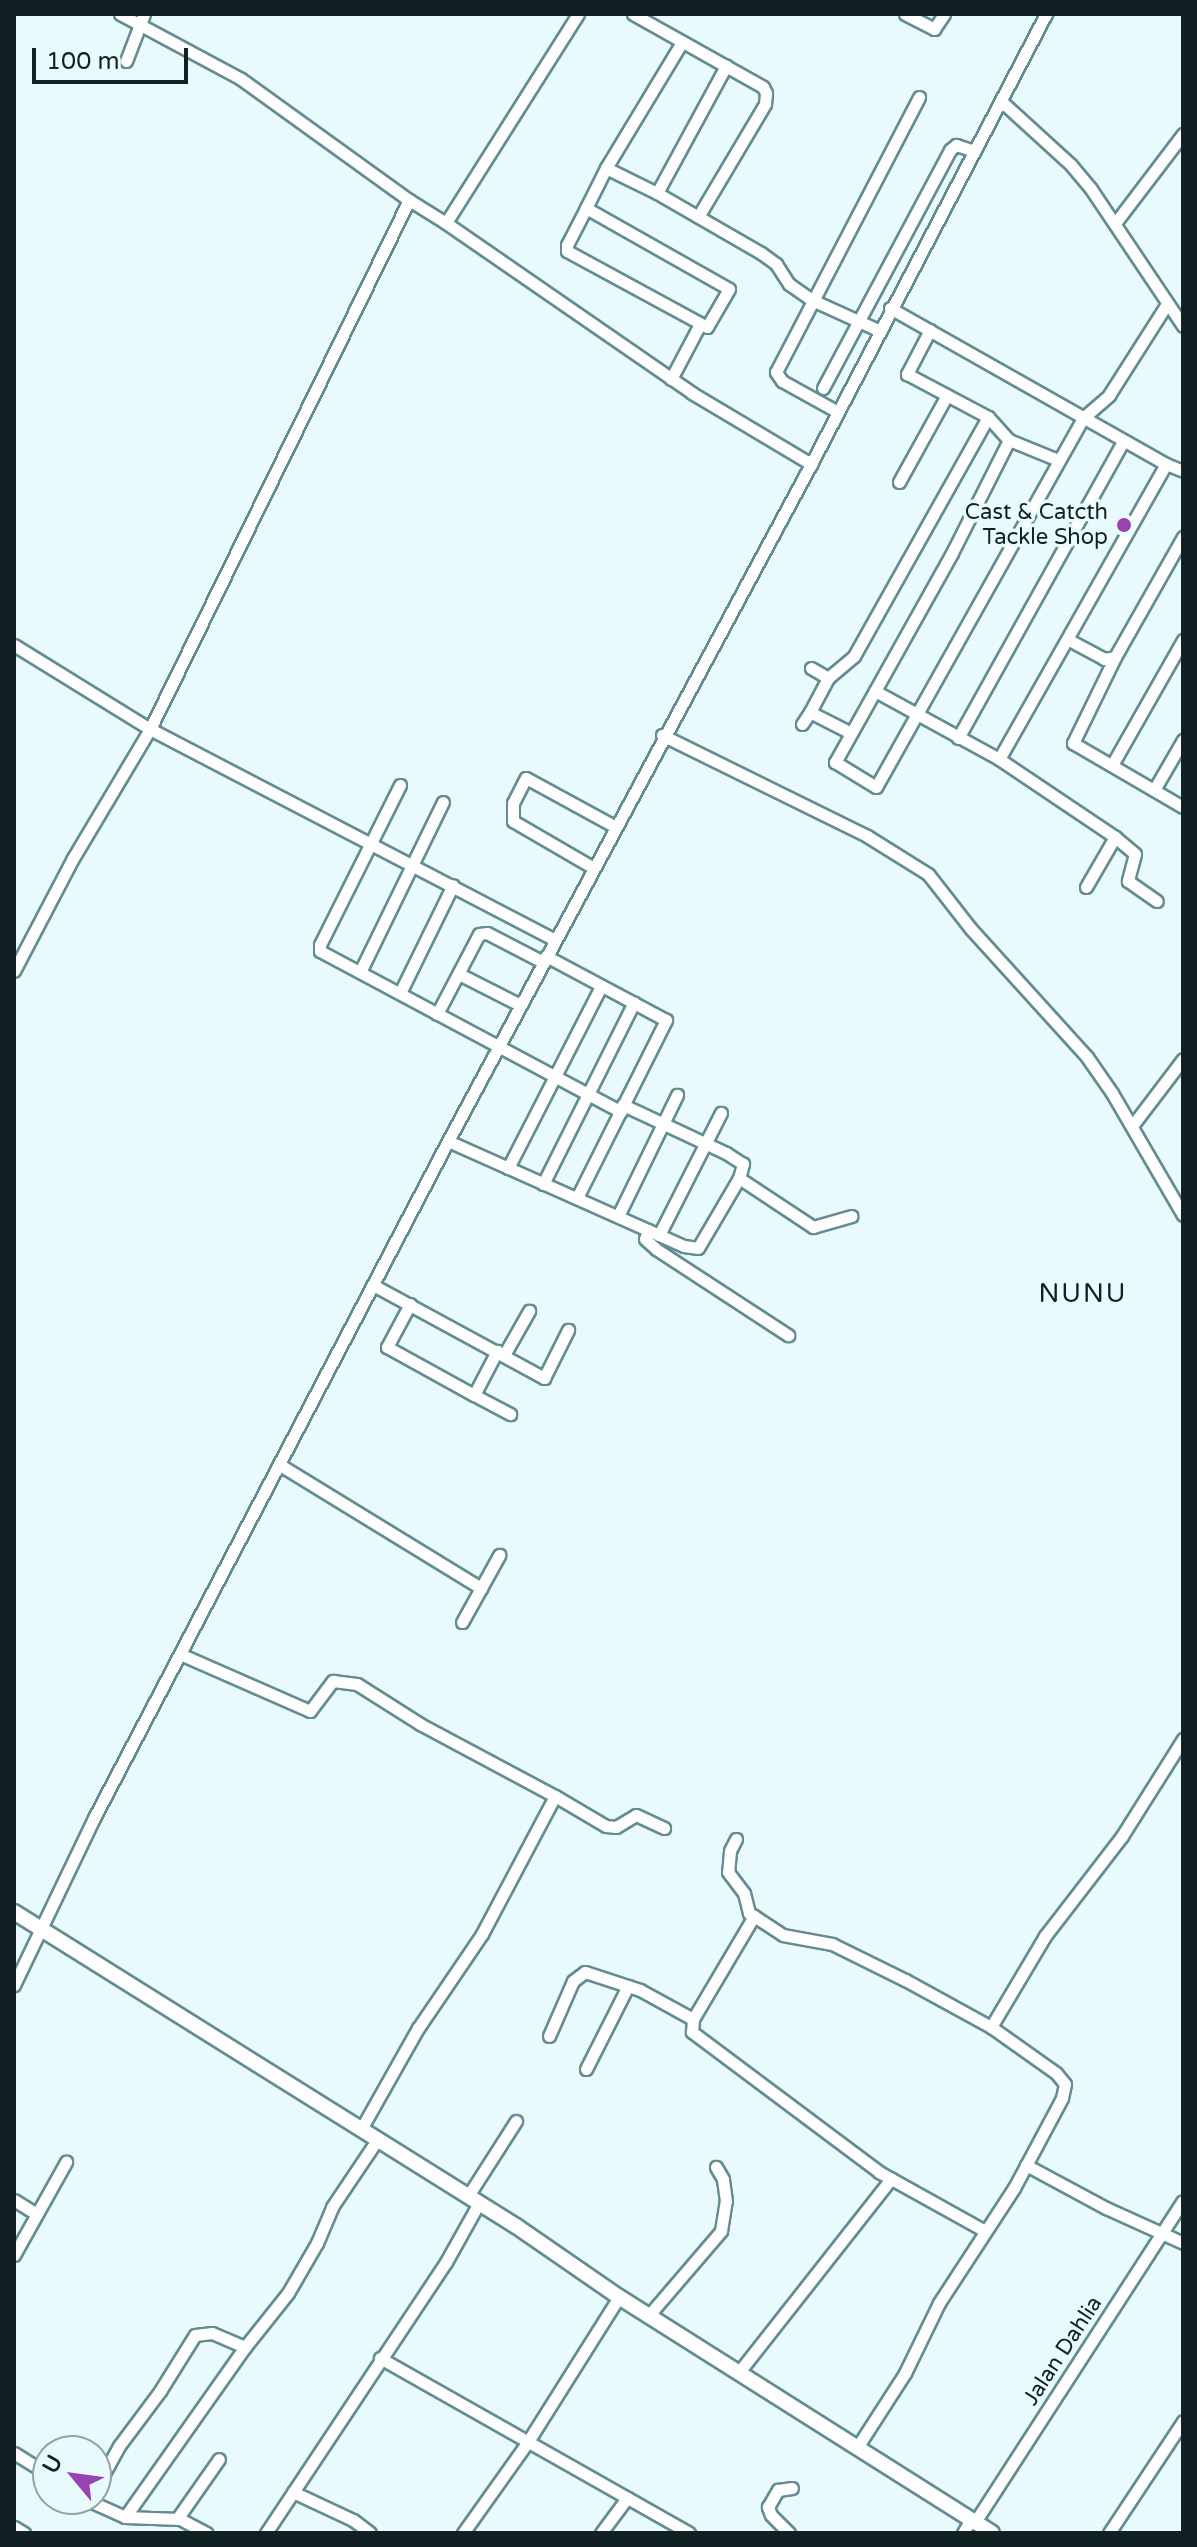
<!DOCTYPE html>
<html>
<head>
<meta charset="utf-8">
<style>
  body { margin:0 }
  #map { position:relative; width:1197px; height:2547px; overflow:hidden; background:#e9fafd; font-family:"Varela Round",sans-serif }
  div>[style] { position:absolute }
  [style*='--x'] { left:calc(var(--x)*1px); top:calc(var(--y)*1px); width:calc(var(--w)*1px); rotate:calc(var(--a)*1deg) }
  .roads { filter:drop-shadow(2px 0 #648c92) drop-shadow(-2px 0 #648c92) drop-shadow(0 2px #648c92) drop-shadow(0 -2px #648c92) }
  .minor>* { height:11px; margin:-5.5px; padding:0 5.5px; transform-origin:5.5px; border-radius:5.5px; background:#fff }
  .major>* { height:14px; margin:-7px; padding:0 7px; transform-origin:7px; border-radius:7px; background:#fff }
  .dots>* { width:22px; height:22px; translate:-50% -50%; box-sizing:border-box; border:4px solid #e9fafd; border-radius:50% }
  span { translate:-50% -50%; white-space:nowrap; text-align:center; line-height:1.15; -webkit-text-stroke:7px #e9fafd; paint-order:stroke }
  .poi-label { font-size:22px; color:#102023 }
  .right { translate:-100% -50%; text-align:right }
  .street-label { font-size:22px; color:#102023 }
  .quarter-label { font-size:26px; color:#102023; letter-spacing:2px }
  .frame { position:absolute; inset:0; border:16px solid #102023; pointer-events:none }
  .north { position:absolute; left:32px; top:2435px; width:80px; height:80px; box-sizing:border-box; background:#e9fafd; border:2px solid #92a3a6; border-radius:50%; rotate:299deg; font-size:22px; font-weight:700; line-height:32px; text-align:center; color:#102023 }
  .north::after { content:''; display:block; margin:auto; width:28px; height:36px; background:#9843b1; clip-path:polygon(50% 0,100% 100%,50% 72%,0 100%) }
  .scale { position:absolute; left:32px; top:48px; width:156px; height:36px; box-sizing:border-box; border:4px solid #102023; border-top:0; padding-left:10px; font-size:24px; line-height:28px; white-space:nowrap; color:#102023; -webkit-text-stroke:6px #e9fafd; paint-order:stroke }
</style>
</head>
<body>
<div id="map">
  <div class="roads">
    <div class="minor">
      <div style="--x:120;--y:14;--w:137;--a:28.2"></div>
      <div style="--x:241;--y:79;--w:207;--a:35.8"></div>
      <div style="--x:578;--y:14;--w:247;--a:122.3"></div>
      <div style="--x:446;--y:223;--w:299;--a:34.6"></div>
      <div style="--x:692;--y:393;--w:139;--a:30.8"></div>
      <div style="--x:633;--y:14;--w:149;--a:29.3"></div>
      <div style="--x:763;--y:87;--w:7;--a:63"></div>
      <div style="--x:766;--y:93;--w:11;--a:95"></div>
      <div style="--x:765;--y:104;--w:131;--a:120.7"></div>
      <div style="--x:905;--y:14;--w:33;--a:27"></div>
      <div style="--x:934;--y:29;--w:18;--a:-56"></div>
      <div style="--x:682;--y:42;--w:147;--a:121.1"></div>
      <div style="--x:606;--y:168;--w:57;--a:26.1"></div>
      <div style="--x:657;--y:193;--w:145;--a:-61.5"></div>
      <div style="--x:126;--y:61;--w:50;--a:-69"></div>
      <div style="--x:1001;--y:101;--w:95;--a:42.4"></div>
      <div style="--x:1071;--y:165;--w:31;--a:50"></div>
      <div style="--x:1091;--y:189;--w:165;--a:56.1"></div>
      <div style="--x:657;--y:193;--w:120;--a:30"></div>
      <div style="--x:761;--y:253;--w:19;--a:36"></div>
      <div style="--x:776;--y:264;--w:24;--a:57"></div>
      <div style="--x:789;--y:284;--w:28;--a:35"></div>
      <div style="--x:812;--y:300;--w:72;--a:24.4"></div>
      <div style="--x:586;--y:208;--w:164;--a:29.5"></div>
      <div style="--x:729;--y:289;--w:44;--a:120.1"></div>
      <div style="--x:707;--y:327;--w:159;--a:-151.5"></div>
      <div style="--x:567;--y:251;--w:6;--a:-90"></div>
      <div style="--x:567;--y:245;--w:42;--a:-62.8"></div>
      <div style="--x:586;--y:208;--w:45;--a:-63.4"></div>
      <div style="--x:1116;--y:222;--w:111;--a:-52.7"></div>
      <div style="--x:446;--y:223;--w:44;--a:-148.1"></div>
      <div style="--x:409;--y:200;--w:589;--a:116.09"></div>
      <div style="--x:150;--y:729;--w:457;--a:27.5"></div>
      <div style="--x:890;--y:308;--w:317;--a:29.5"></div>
      <div style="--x:1166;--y:464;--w:339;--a:119.5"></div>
      <div style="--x:930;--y:330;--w:50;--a:117.6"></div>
      <div style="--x:907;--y:374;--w:92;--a:28"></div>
      <div style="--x:988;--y:417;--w:31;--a:48"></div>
      <div style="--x:1009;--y:440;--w:53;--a:22.2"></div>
      <div style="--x:671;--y:379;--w:60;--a:-62.2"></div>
      <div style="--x:823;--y:388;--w:270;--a:-61.9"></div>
      <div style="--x:950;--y:150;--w:8;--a:-40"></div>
      <div style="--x:956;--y:145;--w:19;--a:18"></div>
      <div style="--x:838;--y:412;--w:64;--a:-151"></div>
      <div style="--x:782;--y:381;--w:11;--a:-124"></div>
      <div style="--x:776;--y:372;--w:310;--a:-62.5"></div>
      <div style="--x:1009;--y:440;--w:127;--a:116.8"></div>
      <div style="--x:952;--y:553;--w:240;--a:119.2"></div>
      <div style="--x:835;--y:762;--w:48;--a:31.4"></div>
      <div style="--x:876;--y:787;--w:423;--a:-60.7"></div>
      <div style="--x:1083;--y:418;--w:35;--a:-41"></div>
      <div style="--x:1109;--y:395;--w:108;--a:-57.5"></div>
      <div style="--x:1166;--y:464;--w:18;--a:22"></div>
      <div style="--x:899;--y:482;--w:99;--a:-61.1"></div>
      <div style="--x:1069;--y:640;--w:40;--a:28"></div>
      <div style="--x:1104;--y:659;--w:11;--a:-10"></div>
      <div style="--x:1115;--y:657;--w:138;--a:-60.5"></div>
      <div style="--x:14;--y:645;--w:160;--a:31.7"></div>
      <div style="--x:150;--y:729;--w:152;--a:120.8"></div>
      <div style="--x:72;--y:860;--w:125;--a:117.6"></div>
      <div style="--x:1115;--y:657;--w:96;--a:116"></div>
      <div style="--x:1073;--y:743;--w:127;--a:30.2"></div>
      <div style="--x:811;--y:668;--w:20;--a:30"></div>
      <div style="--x:875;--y:691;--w:141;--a:28.7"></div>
      <div style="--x:999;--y:759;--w:140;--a:33.9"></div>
      <div style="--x:1115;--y:837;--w:26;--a:40"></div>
      <div style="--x:1135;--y:854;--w:28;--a:105"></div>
      <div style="--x:1128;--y:881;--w:35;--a:35"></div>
      <div style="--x:802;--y:724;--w:14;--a:-56"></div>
      <div style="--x:851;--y:733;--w:46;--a:-152.9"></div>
      <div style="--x:810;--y:712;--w:38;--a:-62"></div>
      <div style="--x:828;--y:678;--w:34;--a:-40"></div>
      <div style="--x:854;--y:656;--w:274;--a:-60.7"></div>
      <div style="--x:662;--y:735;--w:229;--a:26.2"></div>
      <div style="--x:867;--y:836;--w:72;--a:31.9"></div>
      <div style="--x:928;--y:874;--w:70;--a:52"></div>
      <div style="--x:971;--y:929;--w:173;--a:47.8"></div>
      <div style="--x:1087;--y:1057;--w:44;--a:55.2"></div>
      <div style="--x:1112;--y:1093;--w:141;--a:59.8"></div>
      <div style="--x:958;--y:738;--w:340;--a:-60.9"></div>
      <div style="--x:1112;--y:765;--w:144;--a:-60.4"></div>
      <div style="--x:400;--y:785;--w:179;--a:116.6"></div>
      <div style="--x:320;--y:945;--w:6;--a:90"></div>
      <div style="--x:320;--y:951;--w:341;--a:28.1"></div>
      <div style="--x:1154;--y:790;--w:58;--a:-59.9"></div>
      <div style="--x:592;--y:867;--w:91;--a:-149.8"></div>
      <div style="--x:513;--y:821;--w:18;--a:-90"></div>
      <div style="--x:513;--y:803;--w:28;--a:-63"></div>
      <div style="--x:526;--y:778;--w:102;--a:28.6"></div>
      <div style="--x:1086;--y:887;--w:58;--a:-59.9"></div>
      <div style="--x:546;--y:956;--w:136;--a:28.1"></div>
      <div style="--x:666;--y:1020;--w:199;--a:116.6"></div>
      <div style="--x:360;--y:972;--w:189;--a:-64"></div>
      <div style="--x:459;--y:974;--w:68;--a:26.9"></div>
      <div style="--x:400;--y:993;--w:120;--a:-63.9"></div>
      <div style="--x:437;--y:1014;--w:90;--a:-62.3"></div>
      <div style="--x:479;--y:934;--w:8;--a:-7"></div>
      <div style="--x:487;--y:933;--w:63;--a:27.4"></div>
      <div style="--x:1132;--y:1126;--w:84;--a:-52.7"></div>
      <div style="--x:448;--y:1141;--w:258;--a:24"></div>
      <div style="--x:684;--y:1246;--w:14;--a:8"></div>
      <div style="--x:698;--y:1248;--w:81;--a:-59.6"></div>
      <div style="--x:739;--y:1178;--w:15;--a:-74"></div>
      <div style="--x:743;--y:1164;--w:20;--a:-147"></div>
      <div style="--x:726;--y:1153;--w:114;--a:-155"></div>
      <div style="--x:508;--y:1168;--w:204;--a:-62.9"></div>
      <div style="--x:739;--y:1178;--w:89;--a:33.5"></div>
      <div style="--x:813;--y:1227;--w:40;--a:-16"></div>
      <div style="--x:543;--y:1184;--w:203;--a:-63.4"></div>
      <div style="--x:618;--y:1216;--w:135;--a:-64"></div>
      <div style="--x:648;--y:1230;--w:9;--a:108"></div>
      <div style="--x:645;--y:1239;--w:15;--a:42"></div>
      <div style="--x:656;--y:1249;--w:158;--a:33.1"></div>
      <div style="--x:659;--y:1235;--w:137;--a:-63.1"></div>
      <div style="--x:373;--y:1285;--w:195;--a:28.5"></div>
      <div style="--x:544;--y:1378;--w:54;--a:-63.4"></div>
      <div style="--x:410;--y:1304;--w:49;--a:118.1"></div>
      <div style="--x:387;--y:1347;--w:99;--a:28.9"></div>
      <div style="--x:474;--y:1395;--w:50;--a:-62.4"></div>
      <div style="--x:504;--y:1355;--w:51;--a:-60.4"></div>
      <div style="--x:474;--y:1395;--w:41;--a:27.8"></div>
      <div style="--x:280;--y:1465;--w:236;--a:31.5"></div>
      <div style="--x:481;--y:1588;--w:39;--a:119"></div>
      <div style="--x:481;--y:1588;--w:38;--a:-61"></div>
      <div style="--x:180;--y:1654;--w:142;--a:23.7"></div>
      <div style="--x:310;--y:1711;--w:38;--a:-53"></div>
      <div style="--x:333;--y:1681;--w:24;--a:7"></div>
      <div style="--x:357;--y:1684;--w:75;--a:32.4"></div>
      <div style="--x:420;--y:1724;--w:153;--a:28.1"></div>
      <div style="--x:555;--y:1796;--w:156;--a:117.9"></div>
      <div style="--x:482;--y:1934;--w:114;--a:124.2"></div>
      <div style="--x:418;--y:2028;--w:116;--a:119.4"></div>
      <div style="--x:555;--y:1796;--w:59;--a:30.5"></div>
      <div style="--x:606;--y:1826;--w:10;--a:6"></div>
      <div style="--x:616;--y:1827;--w:23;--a:-31"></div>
      <div style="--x:636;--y:1815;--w:31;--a:25"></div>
      <div style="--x:736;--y:1839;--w:13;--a:117"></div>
      <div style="--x:730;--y:1851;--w:21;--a:95"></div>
      <div style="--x:728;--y:1872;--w:26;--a:53"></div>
      <div style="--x:744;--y:1893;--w:21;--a:76"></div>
      <div style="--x:749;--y:1913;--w:6;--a:31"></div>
      <div style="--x:14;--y:1985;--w:185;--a:-64.4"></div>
      <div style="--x:94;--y:1818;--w:764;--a:-62.4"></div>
      <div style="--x:448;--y:1141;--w:768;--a:-61.8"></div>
      <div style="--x:811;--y:464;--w:508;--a:-62.43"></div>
      <div style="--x:991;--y:2027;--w:106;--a:-59.3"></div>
      <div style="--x:1045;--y:1936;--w:126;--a:-52.4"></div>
      <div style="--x:1122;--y:1836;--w:115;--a:-57.8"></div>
      <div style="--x:549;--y:2036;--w:60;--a:-66.4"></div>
      <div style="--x:573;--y:1981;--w:15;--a:-37"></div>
      <div style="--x:585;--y:1972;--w:58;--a:18.1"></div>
      <div style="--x:640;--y:1990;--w:60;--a:28.7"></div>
      <div style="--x:586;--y:2069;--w:93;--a:-63.2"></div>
      <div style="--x:1026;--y:2165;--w:91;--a:28.3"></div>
      <div style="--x:1106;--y:2208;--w:85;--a:24.4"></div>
      <div style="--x:468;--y:2196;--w:89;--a:-57.4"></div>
      <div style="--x:14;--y:2200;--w:26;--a:32"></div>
      <div style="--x:14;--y:2255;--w:107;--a:-60.8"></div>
      <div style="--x:649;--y:2315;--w:111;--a:-49.4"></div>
      <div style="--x:721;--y:2231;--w:30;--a:-81"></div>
      <div style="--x:726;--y:2201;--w:22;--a:-98"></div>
      <div style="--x:723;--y:2179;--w:14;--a:-120"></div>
      <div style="--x:380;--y:2358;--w:355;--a:29.5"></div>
      <div style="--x:739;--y:2372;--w:246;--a:-51.8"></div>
      <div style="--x:858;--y:2446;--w:87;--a:-57.2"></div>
      <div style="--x:905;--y:2373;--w:78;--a:-64.1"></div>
      <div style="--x:939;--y:2303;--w:137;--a:-56.9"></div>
      <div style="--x:1014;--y:2188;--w:102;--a:-61.9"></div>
      <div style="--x:1062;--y:2098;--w:14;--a:-78"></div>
      <div style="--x:1065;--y:2084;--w:14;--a:-129"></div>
      <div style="--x:1056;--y:2073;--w:80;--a:-144.7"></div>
      <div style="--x:991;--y:2027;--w:98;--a:-151.3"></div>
      <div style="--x:905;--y:1980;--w:81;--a:-153.7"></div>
      <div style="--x:832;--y:1944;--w:50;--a:-169.6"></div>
      <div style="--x:783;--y:1935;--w:35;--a:-147"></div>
      <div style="--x:754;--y:1916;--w:120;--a:120.6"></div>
      <div style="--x:693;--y:2019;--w:13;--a:94"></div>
      <div style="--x:692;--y:2032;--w:234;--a:36.8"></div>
      <div style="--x:879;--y:2172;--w:121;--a:29.1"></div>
      <div style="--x:14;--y:2453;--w:40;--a:32"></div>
      <div style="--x:96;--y:2488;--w:48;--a:-61.3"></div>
      <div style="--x:119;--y:2446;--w:69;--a:-53.3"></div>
      <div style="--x:160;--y:2391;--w:66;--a:-58"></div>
      <div style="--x:195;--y:2335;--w:17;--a:-7"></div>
      <div style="--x:212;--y:2333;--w:36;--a:23"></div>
      <div style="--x:293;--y:2492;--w:66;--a:25"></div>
      <div style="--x:353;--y:2520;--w:21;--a:37"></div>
      <div style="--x:85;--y:2499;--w:44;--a:24.2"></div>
      <div style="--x:125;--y:2517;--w:55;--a:2.1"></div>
      <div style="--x:180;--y:2519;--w:30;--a:28"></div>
      <div style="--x:125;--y:2517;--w:208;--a:-54.8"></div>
      <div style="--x:245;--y:2347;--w:69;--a:-51.5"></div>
      <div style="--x:288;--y:2293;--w:58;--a:-59.9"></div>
      <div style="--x:317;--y:2243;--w:39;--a:-67"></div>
      <div style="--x:332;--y:2207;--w:81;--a:-56.1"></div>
      <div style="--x:177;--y:2519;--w:73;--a:-55"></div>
      <div style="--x:975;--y:2522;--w:382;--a:-57.1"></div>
      <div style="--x:14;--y:2527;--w:12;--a:31"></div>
      <div style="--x:266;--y:2533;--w:325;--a:-56.4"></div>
      <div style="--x:446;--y:2262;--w:68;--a:-60.8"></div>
      <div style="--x:463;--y:2533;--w:110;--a:-54.6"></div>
      <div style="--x:527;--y:2443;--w:173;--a:-57.8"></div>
      <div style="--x:601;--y:2533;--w:44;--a:-53.4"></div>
      <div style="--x:789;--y:2533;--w:25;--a:-135"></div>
      <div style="--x:771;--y:2515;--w:9;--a:-111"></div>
      <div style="--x:768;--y:2507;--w:20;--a:-60"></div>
      <div style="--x:778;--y:2490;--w:14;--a:-8"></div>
      <div style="--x:963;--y:2533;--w:16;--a:-60"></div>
      <div style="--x:1109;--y:2533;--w:134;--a:-56.5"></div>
    </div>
    <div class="major">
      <div style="--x:14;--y:1912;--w:592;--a:32.03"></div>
      <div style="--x:516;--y:2226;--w:125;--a:34.6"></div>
      <div style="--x:619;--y:2297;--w:441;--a:32.3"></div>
    </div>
  </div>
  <div class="dots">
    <div style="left:1124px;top:525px;background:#9843b1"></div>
  </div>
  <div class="poi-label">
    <span class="right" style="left:1108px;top:525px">Cast &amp; Catcth<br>Tackle Shop</span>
  </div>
  <div class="street-label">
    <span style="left:1063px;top:2351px;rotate:-57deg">Jalan Dahlia</span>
  </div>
  <div class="quarter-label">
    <span style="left:1083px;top:1294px">NUNU</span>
  </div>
  <div class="frame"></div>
  <div class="north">U</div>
  <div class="scale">100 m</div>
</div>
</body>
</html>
